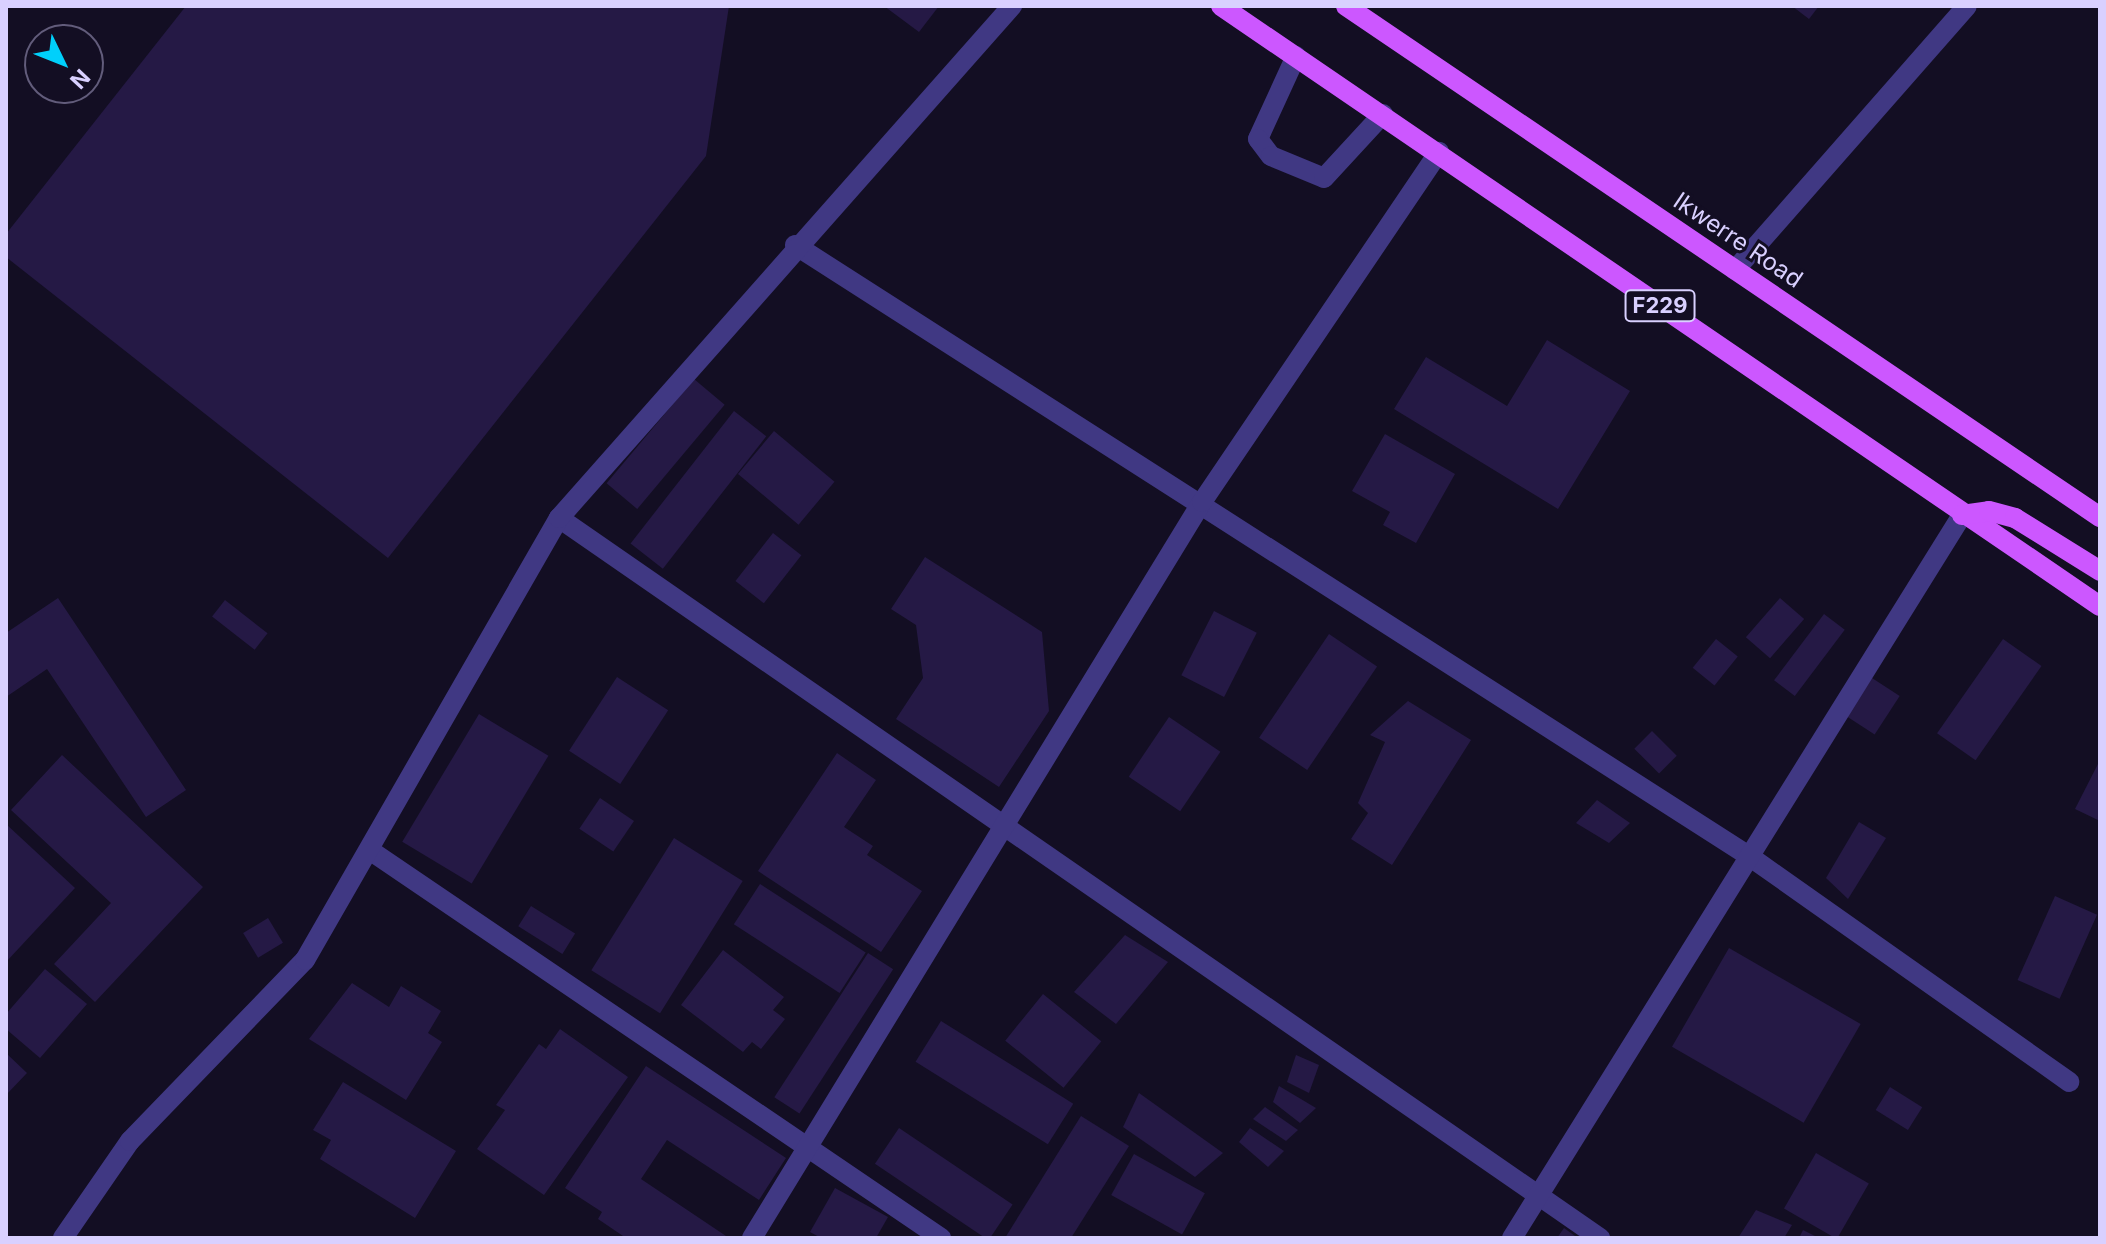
<!DOCTYPE html>
<html>
<head>
<meta charset="utf-8">
<style>
  body { margin:0 }
  #map { position:relative; width:2106px; height:1244px; overflow:hidden; background:#130e23; font-family:Inter,sans-serif }
  div>[style] { position:absolute }
  [style*='--x'] { left:calc(var(--x)*1px); top:calc(var(--y)*1px); width:calc(var(--w)*1px); rotate:calc(var(--a)*1deg) }
  .building>* { inset:0; background:#251945; transform-origin:0 0 }
  .lane>* { height:20px; margin:-10px; padding:0 10px; transform-origin:10px; border-radius:10px; background:#403883 }
  .street>* { height:20px; margin:-10px; padding:0 10px; transform-origin:10px; border-radius:10px; background:#403883 }
  .primary>* { height:20px; margin:-10px; padding:0 10px; transform-origin:10px; border-radius:10px; background:#cc57ff }
  span { translate:-50% -50%; white-space:nowrap; text-align:center; line-height:1.15; -webkit-text-stroke:6px #130e23; paint-order:stroke }
  .shield-label span { padding:2px 6px; background:#130e23; border:2px solid; border-radius:6px; -webkit-text-stroke-width:0 }
  .shield-label { font-size:22px; color:#d9d0ff; font-weight:700 }
  .street-label { font-size:24px; color:#d9d0ff }
  .frame { position:absolute; inset:0; border:8px solid #d9d0ff; pointer-events:none }
  .north { position:absolute; left:24px; top:24px; width:80px; height:80px; box-sizing:border-box; background:#130e23; border:2px solid #625c7b; border-radius:50%; rotate:133deg; font-size:22px; font-weight:700; line-height:32px; text-align:center; color:#d9d0ff }
  .north::after { content:''; display:block; margin:auto; width:28px; height:36px; background:#00d0fb; clip-path:polygon(50% 0,100% 100%,50% 72%,0 100%) }
</style>
</head>
<body>
<div id="map">
  <div class="building">
    <div style="clip-path:polygon(186px 6px,729px 6px,706px 156px,388px 558px,6px 257px,6px 234px)"></div>
    <div style="clip-path:polygon(884px 6px,939px 6px,919px 32px)"></div>
    <div style="clip-path:polygon(1792px 6px,1819px 6px,1809px 19px)"></div>
    <div style="clip-path:polygon(1547px 340px,1630px 391px,1558px 509px,1394px 409px,1426px 357px,1507px 406px)"></div>
    <div style="left:694px;top:379px;width:40px;height:136px;rotate:40deg"></div>
    <div style="left:734px;top:411px;width:41px;height:168px;rotate:38deg"></div>
    <div style="left:774px;top:431px;width:79px;height:56px;rotate:40deg"></div>
    <div style="clip-path:polygon(1385px 434px,1455px 474px,1416px 543px,1383px 525px,1390px 512px,1352px 491px)"></div>
    <div style="left:773px;top:533px;width:36px;height:61px;rotate:38deg"></div>
    <div style="clip-path:polygon(925px 557px,1042px 632px,1049px 711px,999px 787px,896px 719px,923px 678px,916px 625px,891px 609px)"></div>
    <div style="clip-path:polygon(58px 598px,186px 790px,146px 817px,47px 669px,6px 697px,6px 633px)"></div>
    <div style="left:1780px;top:598px;width:32px;height:52px;rotate:41deg"></div>
    <div style="left:225px;top:600px;width:54px;height:21px;rotate:38deg"></div>
    <div style="left:1214px;top:611px;width:48px;height:72px;rotate:27deg"></div>
    <div style="left:1824px;top:614px;width:26px;height:83px;rotate:37deg"></div>
    <div style="left:1329px;top:634px;width:58px;height:125px;rotate:34deg"></div>
    <div style="left:1716px;top:639px;width:28px;height:37px;rotate:39deg"></div>
    <div style="left:2003px;top:639px;width:47px;height:115px;rotate:35deg"></div>
    <div style="left:617px;top:677px;width:61px;height:88px;rotate:33deg"></div>
    <div style="left:1872px;top:678px;width:33px;height:46px;rotate:33deg"></div>
    <div style="clip-path:polygon(1408px 701px,1471px 740px,1392px 865px,1351px 839px,1368px 813px,1358px 803px,1385px 742px,1370px 735px)"></div>
    <div style="left:479px;top:714px;width:81px;height:149px;rotate:31deg"></div>
    <div style="left:1169px;top:717px;width:62px;height:72px;rotate:34deg"></div>
    <div style="left:1652px;top:731px;width:35px;height:25px;rotate:45deg"></div>
    <div style="clip-path:polygon(837px 753px,876px 780px,844px 827px,873px 846px,867px 855px,922px 891px,881px 952px,758px 871px)"></div>
    <div style="clip-path:polygon(62px 755px,203px 887px,95px 1002px,54px 964px,111px 903px,11px 810px)"></div>
    <div style="clip-path:polygon(2100px 760px,2100px 821px,2075px 809px)"></div>
    <div style="left:600px;top:798px;width:41px;height:37px;rotate:34deg"></div>
    <div style="clip-path:polygon(1597px 800px,1630px 823px,1609px 843px,1576px 823px)"></div>
    <div style="clip-path:polygon(1859px 822px,1886px 838px,1848px 899px,1826px 878px)"></div>
    <div style="clip-path:polygon(6px 824px,75px 888px,6px 962px)"></div>
    <div style="left:674px;top:838px;width:81px;height:156px;rotate:32deg"></div>
    <div style="left:760px;top:884px;width:126px;height:48px;rotate:33deg"></div>
    <div style="left:2055px;top:896px;width:46px;height:92px;rotate:24deg"></div>
    <div style="left:531px;top:906px;width:52px;height:24px;rotate:32deg"></div>
    <div style="left:268px;top:918px;width:29px;height:29px;rotate:59deg"></div>
    <div style="clip-path:polygon(1125px 935px,1168px 962px,1116px 1024px,1074px 992px)"></div>
    <div style="left:1729px;top:948px;width:152px;height:114px;rotate:30deg"></div>
    <div style="clip-path:polygon(723px 950px,784px 997px,773px 1010px,785px 1019px,761px 1049px,752px 1042px,743px 1052px,681px 1005px)"></div>
    <div style="left:868px;top:953px;width:30px;height:172px;rotate:33deg"></div>
    <div style="clip-path:polygon(45px 969px,87px 1004px,40px 1058px,6px 1029px,6px 1014px)"></div>
    <div style="clip-path:polygon(352px 983px,389px 1007px,401px 986px,441px 1011px,428px 1033px,442px 1042px,406px 1100px,309px 1039px)"></div>
    <div style="left:1043px;top:994px;width:75px;height:60px;rotate:39deg"></div>
    <div style="left:941px;top:1021px;width:156px;height:48px;rotate:32deg"></div>
    <div style="clip-path:polygon(560px 1029px,628px 1077px,544px 1195px,477px 1149px,505px 1110px,496px 1105px,539px 1044px,546px 1049px)"></div>
    <div style="clip-path:polygon(6px 1053px,27px 1073px,6px 1095px)"></div>
    <div style="clip-path:polygon(1296px 1055px,1319px 1065px,1309px 1093px,1287px 1082px)"></div>
    <div style="clip-path:polygon(646px 1066px,786px 1158px,759px 1200px,667px 1140px,641px 1179px,729px 1238px,626px 1238px,598px 1219px,602px 1212px,565px 1188px)"></div>
    <div style="clip-path:polygon(343px 1082px,456px 1151px,415px 1218px,320px 1159px,331px 1140px,313px 1130px)"></div>
    <div style="clip-path:polygon(1279px 1086px,1316px 1108px,1300px 1123px,1273px 1102px)"></div>
    <div style="left:1890px;top:1087px;width:38px;height:27px;rotate:32deg"></div>
    <div style="clip-path:polygon(1139px 1093px,1223px 1153px,1195px 1177px,1123px 1127px)"></div>
    <div style="clip-path:polygon(1265px 1107px,1298px 1130px,1286px 1141px,1253px 1119px)"></div>
    <div style="clip-path:polygon(1081px 1116px,1129px 1146px,1071px 1238px,1005px 1238px)"></div>
    <div style="left:899px;top:1128px;width:137px;height:43px;rotate:34deg"></div>
    <div style="clip-path:polygon(1250px 1128px,1284px 1151px,1268px 1167px,1239px 1142px)"></div>
    <div style="left:1816px;top:1153px;width:61px;height:64px;rotate:30deg"></div>
    <div style="left:1134px;top:1154px;width:81px;height:47px;rotate:29deg"></div>
    <div style="clip-path:polygon(835px 1188px,888px 1217px,876px 1238px,821px 1238px,810px 1232px)"></div>
    <div style="clip-path:polygon(1756px 1210px,1792px 1225px,1784px 1238px,1738px 1238px)"></div>
    <div style="clip-path:polygon(1564px 1228px,1575px 1236px,1573px 1238px,1557px 1238px)"></div>
    <div style="clip-path:polygon(1803px 1230px,1819px 1238px,1799px 1238px)"></div>
  </div>
  <div class="lane">
    <div style="--x:1296;--y:56;--w:91;--a:114.6"></div>
    <div style="--x:1258;--y:139;--w:21;--a:53"></div>
    <div style="--x:1271;--y:156;--w:57;--a:22.5"></div>
    <div style="--x:1324;--y:178;--w:87;--a:-47.3"></div>
  </div>
  <div class="street">
    <div style="--x:795;--y:245;--w:1133;--a:32.64"></div>
    <div style="--x:1749;--y:856;--w:392;--a:35.2"></div>
    <div style="--x:1735;--y:270;--w:351;--a:-48.7"></div>
    <div style="--x:559;--y:518;--w:1266;--a:34.67"></div>
    <div style="--x:371;--y:851;--w:689;--a:34.17"></div>
    <div style="--x:63;--y:1238;--w:118;--a:-55.4"></div>
    <div style="--x:130;--y:1141;--w:252;--a:-46"></div>
    <div style="--x:305;--y:960;--w:510;--a:-60.12"></div>
    <div style="--x:559;--y:518;--w:684;--a:-48.5"></div>
    <div style="--x:752;--y:1238;--w:863;--a:-58.56"></div>
    <div style="--x:1202;--y:502;--w:423;--a:-55.9"></div>
    <div style="--x:1512;--y:1238;--w:852;--a:-58.1"></div>
  </div>
  <div class="primary">
    <div style="--x:1221;--y:6;--w:1064;--a:34.32"></div>
    <div style="--x:1346;--y:6;--w:911;--a:34.13"></div>
    <div style="--x:1962;--y:515;--w:27;--a:-8"></div>
    <div style="--x:1989;--y:511;--w:27;--a:15"></div>
    <div style="--x:2015;--y:518;--w:100;--a:31.9"></div>
  </div>
  <div class="shield-label">
    <span style="left:1660px;top:306px">F229</span>
  </div>
  <div class="street-label">
    <span style="left:1738px;top:240px;rotate:34deg">Ikwerre Road</span>
  </div>
  <div class="frame"></div>
  <div class="north">N</div>
</div>
</body>
</html>
